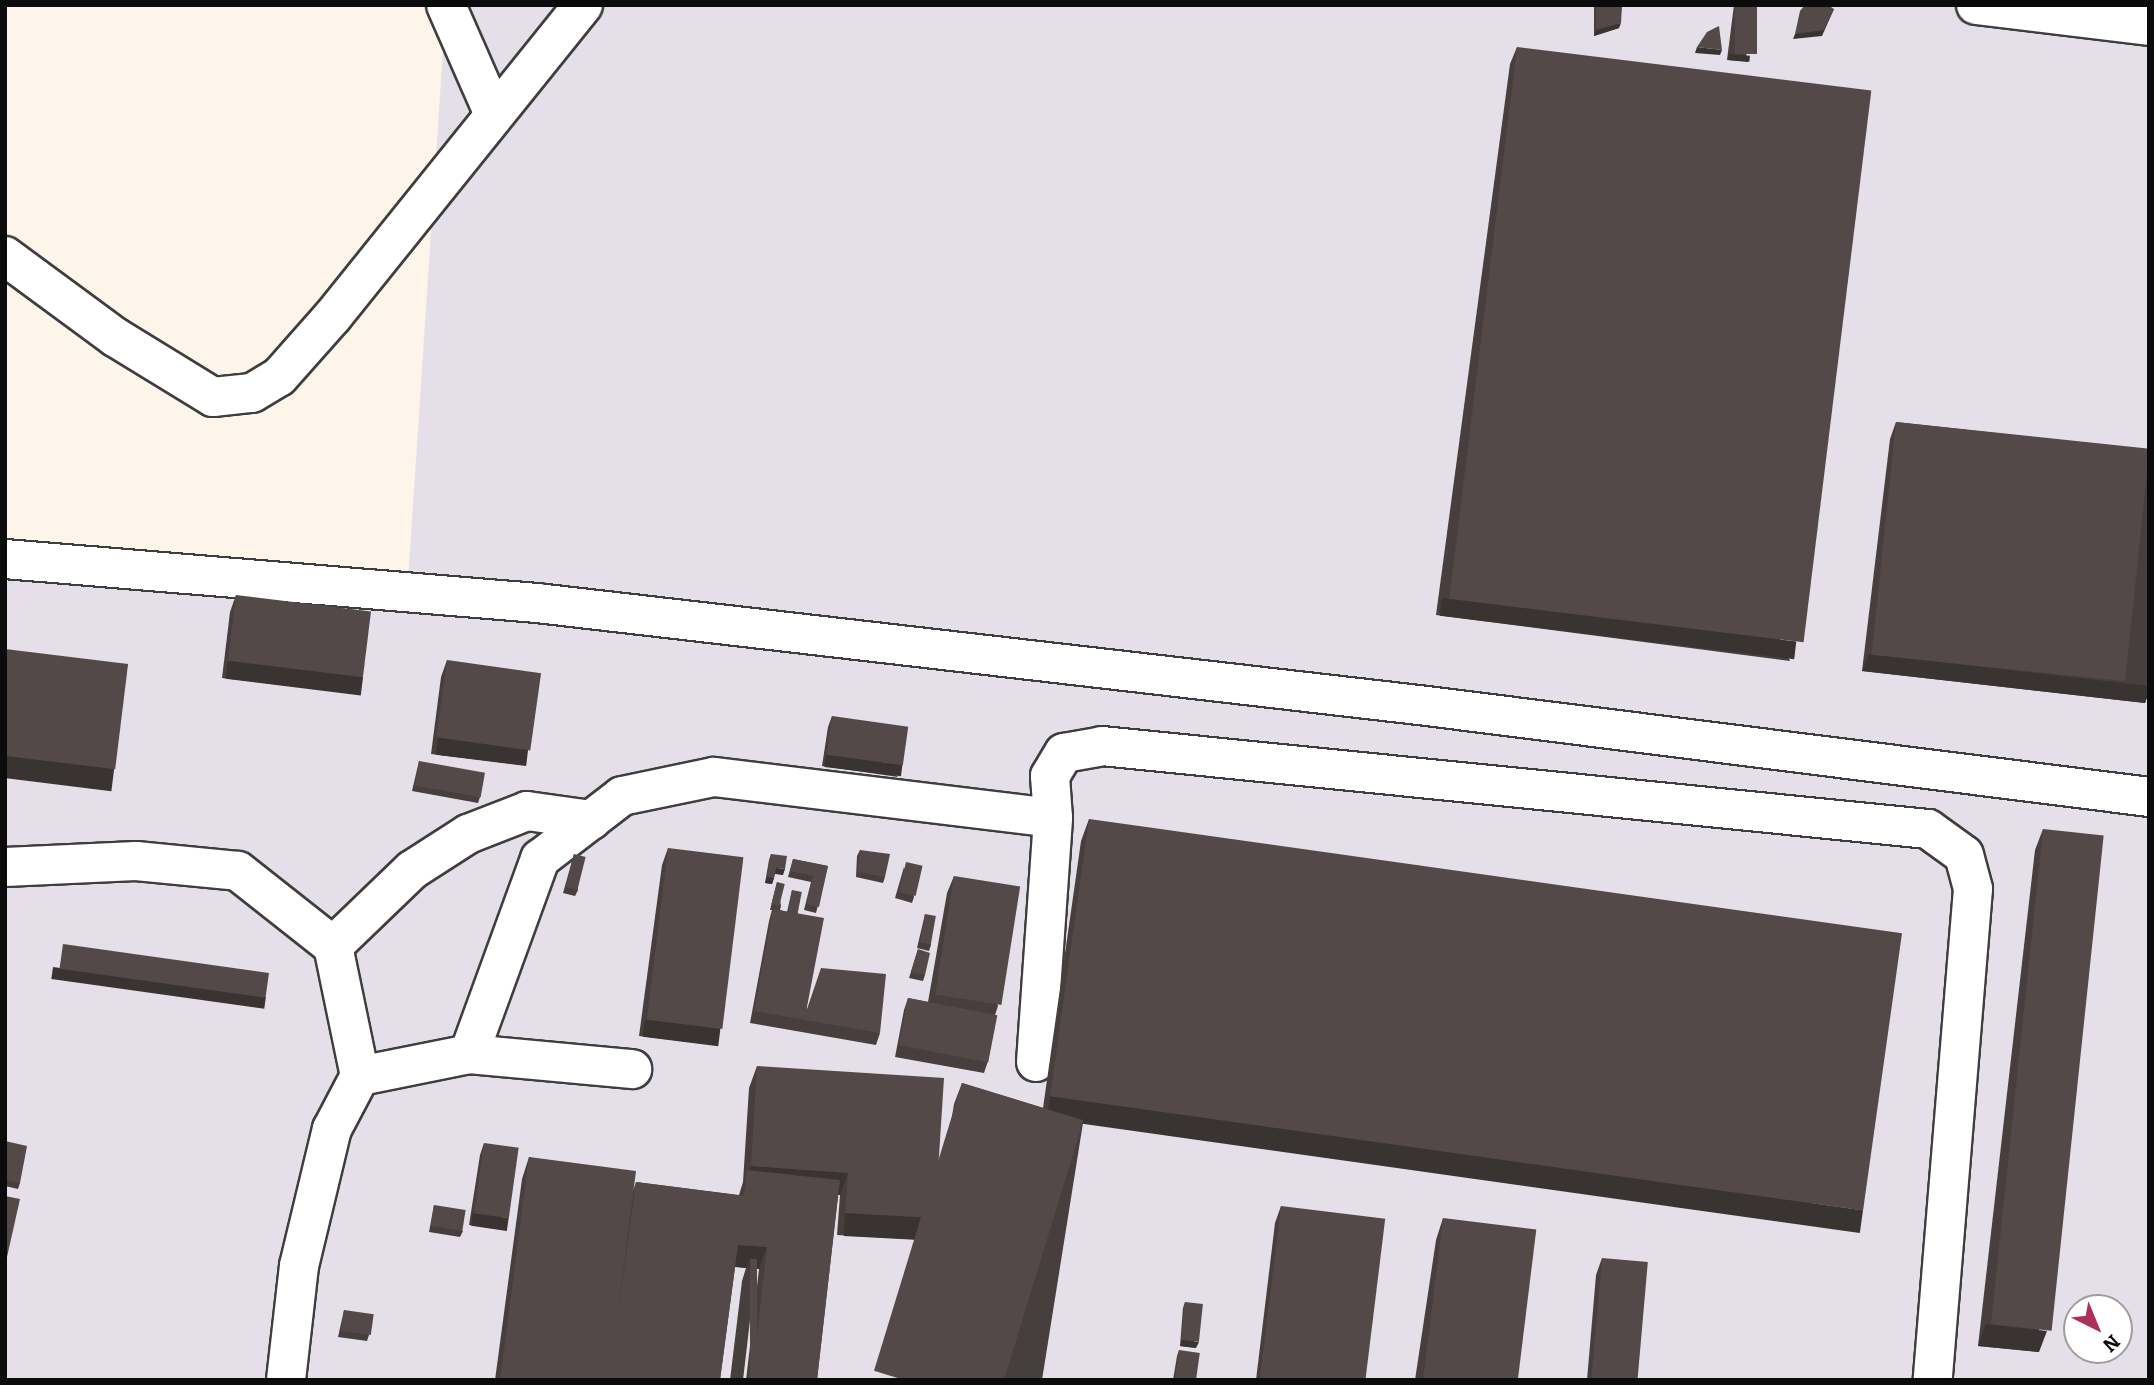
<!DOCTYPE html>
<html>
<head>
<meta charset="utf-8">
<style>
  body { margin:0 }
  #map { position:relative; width:2154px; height:1385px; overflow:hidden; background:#fdf4ea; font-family:Bitter,serif }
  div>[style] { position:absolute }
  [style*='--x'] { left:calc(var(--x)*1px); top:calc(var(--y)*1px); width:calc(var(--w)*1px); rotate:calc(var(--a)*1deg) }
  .industrial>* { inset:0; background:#e5dfe9 }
  .roads { filter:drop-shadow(2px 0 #3e3e3e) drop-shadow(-2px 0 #3e3e3e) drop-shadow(0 2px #3e3e3e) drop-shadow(0 -2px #3e3e3e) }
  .minor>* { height:38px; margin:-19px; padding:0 19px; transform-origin:19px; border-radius:19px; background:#fff }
  .wall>* { inset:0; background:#473f3e }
  .shaded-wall>* { inset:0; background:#393332; transform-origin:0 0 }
  .building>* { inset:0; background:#524948; transform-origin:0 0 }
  span { translate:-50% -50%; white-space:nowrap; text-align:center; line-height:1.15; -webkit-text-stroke:7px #fff; paint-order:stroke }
  .frame { position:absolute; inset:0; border:7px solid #0b0b0b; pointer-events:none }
  .north { position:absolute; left:2063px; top:1294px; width:70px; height:70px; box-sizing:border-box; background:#fff; border:2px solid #9d9d9d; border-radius:50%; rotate:137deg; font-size:19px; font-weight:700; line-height:28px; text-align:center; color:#0b0b0b }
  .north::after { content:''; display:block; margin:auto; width:24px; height:32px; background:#ad305a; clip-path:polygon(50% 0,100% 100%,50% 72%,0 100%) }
</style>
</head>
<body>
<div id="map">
  <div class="industrial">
    <div style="clip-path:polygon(evenodd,446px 5px,2149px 5px,2149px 1380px,5px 1380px,5px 579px,406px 611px,446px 5px,2077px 1308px,2119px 1308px,2119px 1350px,2077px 1350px,2077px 1308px)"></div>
  </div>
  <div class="roads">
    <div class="minor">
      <div style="--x:446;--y:5;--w:117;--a:66.3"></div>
      <div style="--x:1976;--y:5;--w:174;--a:6.9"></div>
      <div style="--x:5;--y:256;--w:137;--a:36.4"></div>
      <div style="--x:115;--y:337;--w:115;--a:31.5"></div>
      <div style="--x:213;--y:397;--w:39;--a:-6"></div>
      <div style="--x:252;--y:393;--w:31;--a:-31"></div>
      <div style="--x:279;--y:377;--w:81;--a:-48.5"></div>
      <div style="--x:333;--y:316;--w:399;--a:-51.2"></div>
      <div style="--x:5;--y:559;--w:534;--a:4.73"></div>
      <div style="--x:537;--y:603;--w:888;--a:6.6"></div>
      <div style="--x:1419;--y:705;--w:736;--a:7.18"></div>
      <div style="--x:5;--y:867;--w:131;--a:-2.6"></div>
      <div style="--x:136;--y:861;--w:102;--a:5.6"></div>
      <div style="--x:238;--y:871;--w:121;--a:38.3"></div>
      <div style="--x:333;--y:946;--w:133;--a:78.3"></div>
      <div style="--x:333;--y:946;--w:110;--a:-43.9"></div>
      <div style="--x:412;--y:870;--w:67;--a:-32.7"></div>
      <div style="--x:468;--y:834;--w:63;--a:-21.3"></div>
      <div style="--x:527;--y:811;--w:65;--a:8"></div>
      <div style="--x:469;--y:1054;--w:208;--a:-70"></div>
      <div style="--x:540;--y:859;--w:103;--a:-37.5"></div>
      <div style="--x:622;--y:796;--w:94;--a:-11.7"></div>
      <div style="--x:714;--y:777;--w:341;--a:6.9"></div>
      <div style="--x:1036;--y:1062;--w:245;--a:-86"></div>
      <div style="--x:1053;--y:818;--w:42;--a:-94.1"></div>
      <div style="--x:1050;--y:776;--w:27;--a:-59"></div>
      <div style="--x:1064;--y:753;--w:39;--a:-10"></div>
      <div style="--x:1102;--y:746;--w:830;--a:5.74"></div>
      <div style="--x:1928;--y:829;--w:44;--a:35.8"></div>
      <div style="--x:1964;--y:855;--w:35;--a:75"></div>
      <div style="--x:1973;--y:889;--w:493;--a:94.7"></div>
      <div style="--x:286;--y:1380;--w:115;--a:-83.5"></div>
      <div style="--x:299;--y:1266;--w:141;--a:-76.5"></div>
      <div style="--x:332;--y:1129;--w:60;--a:-62.2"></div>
      <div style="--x:360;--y:1076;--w:111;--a:-11.4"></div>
      <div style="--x:469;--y:1054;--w:164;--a:5.3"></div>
    </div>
  </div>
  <div class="wall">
    <div style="clip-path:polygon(1594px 5px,1622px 5px,1619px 28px,1594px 36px)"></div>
    <div style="clip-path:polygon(1734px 5px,1735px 5px,1748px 62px,1727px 60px)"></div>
    <div style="clip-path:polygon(1517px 47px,1790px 661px,1436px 615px,1510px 64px)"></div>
    <div style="clip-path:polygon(1896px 422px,2149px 450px,2149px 692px,2145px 703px,1862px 671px,1890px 439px)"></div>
    <div style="clip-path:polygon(236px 595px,363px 677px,357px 694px,222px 678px,230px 612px)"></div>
    <div style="clip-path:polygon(447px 660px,528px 748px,522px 765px,431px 754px,441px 677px)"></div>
    <div style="clip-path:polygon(832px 716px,898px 777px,822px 766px,828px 727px)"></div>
    <div style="clip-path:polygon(419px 761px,480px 797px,478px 803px,412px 791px)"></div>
    <div style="clip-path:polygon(1089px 819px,1856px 1227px,1083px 1123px,1042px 1380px,910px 1380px,954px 1104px,962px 1083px,1043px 1108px,1081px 841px)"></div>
    <div style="clip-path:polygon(2043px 829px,2039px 1352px,1978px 1346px,2035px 850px)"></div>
    <div style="clip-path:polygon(668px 848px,714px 1045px,639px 1036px,662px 865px)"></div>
    <div style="clip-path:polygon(860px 850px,885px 877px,883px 883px,856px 877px,857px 856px)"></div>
    <div style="clip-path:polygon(574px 854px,578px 890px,575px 896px,563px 893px)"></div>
    <div style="clip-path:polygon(771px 854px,783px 875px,775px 874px,772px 884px,765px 883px,769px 860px)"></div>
    <div style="clip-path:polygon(793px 859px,828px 866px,816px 913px,804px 910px,811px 882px,788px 877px)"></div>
    <div style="clip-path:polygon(904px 867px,914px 897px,912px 903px,895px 898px)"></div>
    <div style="clip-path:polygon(954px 876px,998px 1006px,995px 1015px,988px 1061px,984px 1073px,895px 1057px,904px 1010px,908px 998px,928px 1002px,947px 893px)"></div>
    <div style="clip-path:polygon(777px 882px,781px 906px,780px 910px,787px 912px,792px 890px,798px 914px,807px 1009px,880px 1033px,876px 1045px,750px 1023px,769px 921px,772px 910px,770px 910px)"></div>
    <div style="clip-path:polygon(925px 914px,931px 945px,929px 951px,917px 948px)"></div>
    <div style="clip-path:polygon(918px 949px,925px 975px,923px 981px,909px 978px)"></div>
    <div style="clip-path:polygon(757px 1066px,935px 1218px,927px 1240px,837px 1235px,840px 1195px,838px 1195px,817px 1380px,746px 1380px,759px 1269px,756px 1269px,743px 1380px,730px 1380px,742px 1281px,746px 1268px,735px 1267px,720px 1380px,495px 1380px,522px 1179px,529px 1157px,633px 1191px,636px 1182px,739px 1195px,743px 1182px,749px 1088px)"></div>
    <div style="clip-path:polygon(5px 1141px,20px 1183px,18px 1189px,5px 1186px)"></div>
    <div style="clip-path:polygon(484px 1143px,505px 1230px,469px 1225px,480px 1155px)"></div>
    <div style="clip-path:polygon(434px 1205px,463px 1231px,460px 1237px,429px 1232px)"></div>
    <div style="clip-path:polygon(1281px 1206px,1365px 1380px,1256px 1380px,1275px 1223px)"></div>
    <div style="clip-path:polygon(1443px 1218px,1517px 1380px,1415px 1380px,1436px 1240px)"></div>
    <div style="clip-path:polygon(1602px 1258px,1638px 1380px,1587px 1380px,1596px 1275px)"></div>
    <div style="clip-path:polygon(1185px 1302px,1196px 1348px,1180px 1346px,1183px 1308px)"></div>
    <div style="clip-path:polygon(344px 1310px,369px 1335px,367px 1341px,338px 1337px)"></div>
    <div style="clip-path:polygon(1179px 1350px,1196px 1380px,1173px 1380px,1177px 1356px)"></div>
  </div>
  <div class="shaded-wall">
    <div style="clip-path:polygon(1834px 9px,1822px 36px,1793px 39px,1795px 34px)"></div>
    <div style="clip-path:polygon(1621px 23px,1619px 28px,1594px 36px,1596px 30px)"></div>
    <div style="clip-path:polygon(1697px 47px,1722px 50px,1720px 55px,1695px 53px)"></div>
    <div style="left:1729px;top:54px;width:21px;height:6px;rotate:5deg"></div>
    <div style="left:1442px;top:598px;width:357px;height:18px;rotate:7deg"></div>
    <div style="clip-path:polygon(1869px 654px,2149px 686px,2149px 692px,2145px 703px,1862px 671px)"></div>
    <div style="left:228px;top:661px;width:136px;height:18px;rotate:7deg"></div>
    <div style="left:438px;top:737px;width:91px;height:18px;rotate:7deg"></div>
    <div style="left:5px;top:755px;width:110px;height:23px;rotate:7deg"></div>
    <div style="left:826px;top:755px;width:77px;height:12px;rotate:7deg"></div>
    <div style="clip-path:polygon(776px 868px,785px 869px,783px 875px,774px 873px)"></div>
    <div style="clip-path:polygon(767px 877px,774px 878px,772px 884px,765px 883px)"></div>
    <div style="left:53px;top:967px;width:215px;height:12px;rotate:8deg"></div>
    <div style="left:645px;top:1019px;width:76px;height:18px;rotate:7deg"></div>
    <div style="left:1050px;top:1096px;width:821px;height:23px;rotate:8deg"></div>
    <div style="clip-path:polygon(751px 1166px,848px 1173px,840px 1195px,745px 1188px,747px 1177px)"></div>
    <div style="left:473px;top:1213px;width:36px;height:13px;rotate:8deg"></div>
    <div style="left:845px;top:1213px;width:90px;height:23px;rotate:3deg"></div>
    <div style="clip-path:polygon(738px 1245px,767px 1247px,759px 1269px,748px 1268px,750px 1259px,746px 1268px,730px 1266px)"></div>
    <div style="clip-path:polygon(1986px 1324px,2047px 1331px,2039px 1352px,1978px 1346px)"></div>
    <div style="clip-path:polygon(1182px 1340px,1199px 1342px,1196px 1348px,1180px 1346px)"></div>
  </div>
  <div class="building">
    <div style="clip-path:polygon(1596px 5px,1622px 5px,1621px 23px,1596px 30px)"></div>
    <div style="left:1735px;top:5px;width:22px;height:49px"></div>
    <div style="clip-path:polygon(1805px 5px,1828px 5px,1834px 9px,1824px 30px,1795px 34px,1800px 11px)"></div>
    <div style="clip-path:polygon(1719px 26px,1722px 50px,1697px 47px,1707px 32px)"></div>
    <div style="left:1517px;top:47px;width:357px;height:556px;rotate:7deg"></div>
    <div style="left:1896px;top:422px;width:255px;height:234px;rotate:6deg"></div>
    <div style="left:236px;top:595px;width:136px;height:66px;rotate:7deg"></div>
    <div style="left:5px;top:649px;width:124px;height:106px;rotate:7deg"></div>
    <div style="left:447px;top:660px;width:95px;height:78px;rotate:8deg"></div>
    <div style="left:832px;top:716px;width:77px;height:39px;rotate:8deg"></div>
    <div style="left:419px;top:761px;width:67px;height:25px;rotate:10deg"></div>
    <div style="left:1089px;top:819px;width:821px;height:280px;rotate:8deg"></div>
    <div style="left:2043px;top:829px;width:61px;height:498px;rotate:6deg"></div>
    <div style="left:668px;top:848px;width:76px;height:173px;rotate:7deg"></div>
    <div style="clip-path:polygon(860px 850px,890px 854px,885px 877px,858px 872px)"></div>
    <div style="left:574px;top:854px;width:12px;height:34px;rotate:14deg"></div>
    <div style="clip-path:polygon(771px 854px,787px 856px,785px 869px,776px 868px,774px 878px,767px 877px)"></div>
    <div style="clip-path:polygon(793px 859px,828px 866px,819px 907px,807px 904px,813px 876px,790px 871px)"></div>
    <div style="left:906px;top:862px;width:17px;height:31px;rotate:13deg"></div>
    <div style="left:954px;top:876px;width:67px;height:120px;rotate:9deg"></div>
    <div style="left:777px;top:882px;width:8px;height:23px;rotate:14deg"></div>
    <div style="left:792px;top:890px;width:10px;height:22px;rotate:11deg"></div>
    <div style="clip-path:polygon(773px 909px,824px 918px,806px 1012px,821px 968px,886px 974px,880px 1033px,754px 1011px)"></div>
    <div style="left:925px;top:914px;width:11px;height:29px;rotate:10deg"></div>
    <div style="left:63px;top:944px;width:208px;height:25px;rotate:8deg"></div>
    <div style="clip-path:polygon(918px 949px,930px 953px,925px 975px,911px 972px)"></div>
    <div style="left:908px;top:998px;width:91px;height:48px;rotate:11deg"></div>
    <div style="clip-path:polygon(757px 1066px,944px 1078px,935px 1218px,845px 1213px,848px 1173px,751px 1166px)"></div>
    <div style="left:962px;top:1083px;width:127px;height:301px;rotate:17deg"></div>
    <div style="clip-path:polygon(5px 1141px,27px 1146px,20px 1183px,5px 1180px)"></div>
    <div style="left:484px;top:1143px;width:35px;height:71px;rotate:8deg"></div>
    <div style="clip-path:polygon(529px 1157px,636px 1171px,615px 1335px,636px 1182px,744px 1196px,747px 1170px,840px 1180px,817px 1380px,752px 1380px,767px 1247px,738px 1245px,720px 1380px,500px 1380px)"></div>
    <div style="clip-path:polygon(5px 1196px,20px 1199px,5px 1266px)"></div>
    <div style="left:434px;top:1205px;width:32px;height:21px;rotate:9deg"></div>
    <div style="left:1281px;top:1206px;width:105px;height:175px;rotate:7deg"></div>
    <div style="left:1443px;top:1218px;width:94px;height:164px;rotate:7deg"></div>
    <div style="left:1602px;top:1258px;width:46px;height:122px;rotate:5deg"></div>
    <div style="left:750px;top:1259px;width:7px;height:122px"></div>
    <div style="left:1185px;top:1302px;width:18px;height:38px;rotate:6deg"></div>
    <div style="left:344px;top:1310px;width:30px;height:21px;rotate:8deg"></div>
    <div style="left:1179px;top:1350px;width:21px;height:30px;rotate:8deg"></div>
  </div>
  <div class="frame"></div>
  <div class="north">N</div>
</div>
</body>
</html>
